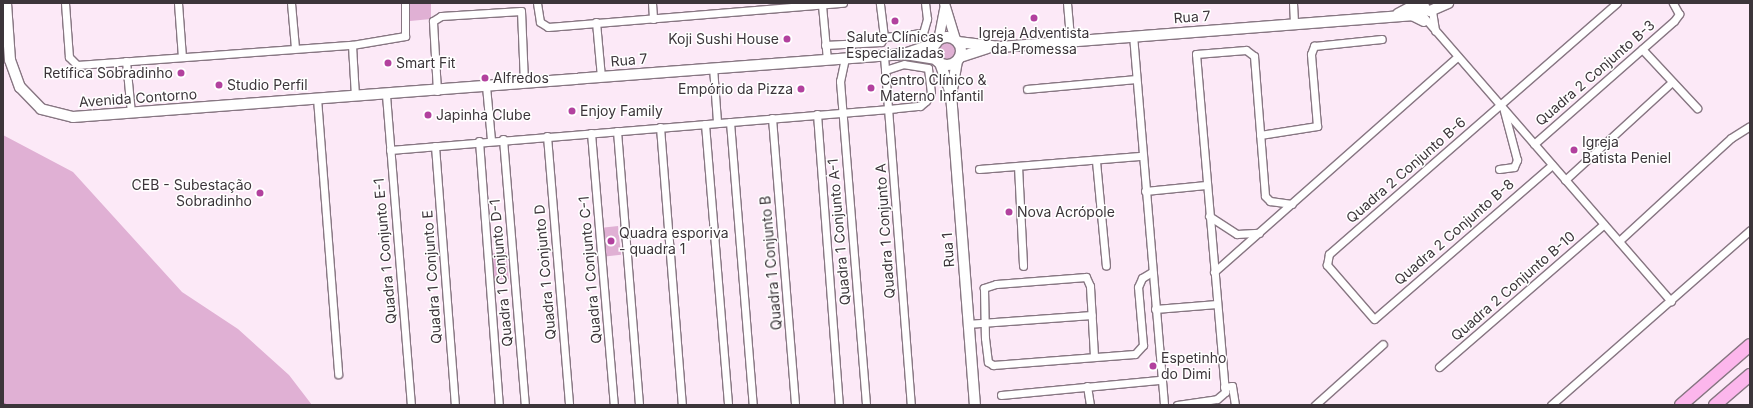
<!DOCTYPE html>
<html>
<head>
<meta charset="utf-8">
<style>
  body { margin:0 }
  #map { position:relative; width:1753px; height:408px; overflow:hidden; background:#fce9f7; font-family:Inter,sans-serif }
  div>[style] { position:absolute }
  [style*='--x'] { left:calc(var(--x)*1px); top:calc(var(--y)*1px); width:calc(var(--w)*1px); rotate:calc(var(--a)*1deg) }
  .green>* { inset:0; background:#e0b0d4; transform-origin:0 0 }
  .round { border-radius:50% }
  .stream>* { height:2px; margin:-1px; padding:0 1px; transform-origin:1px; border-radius:1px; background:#bd7bad }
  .roads { filter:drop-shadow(1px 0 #877682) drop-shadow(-1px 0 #877682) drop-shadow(0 1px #877682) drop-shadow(0 -1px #877682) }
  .minor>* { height:7px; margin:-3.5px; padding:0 3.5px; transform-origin:3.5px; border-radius:3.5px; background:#fff }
  .tertiary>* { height:9px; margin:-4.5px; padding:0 4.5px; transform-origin:4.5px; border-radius:4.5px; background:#fff }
  .secondary>* { height:10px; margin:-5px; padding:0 5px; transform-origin:5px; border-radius:5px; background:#fff }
  .secondary>.ring { margin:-5px; padding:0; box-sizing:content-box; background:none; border:10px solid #fff; border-radius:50% }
  .trunk>* { height:12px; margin:-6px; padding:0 6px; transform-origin:6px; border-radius:6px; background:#fcb6ec }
  .dots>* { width:11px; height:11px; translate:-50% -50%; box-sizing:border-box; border:2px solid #fff; border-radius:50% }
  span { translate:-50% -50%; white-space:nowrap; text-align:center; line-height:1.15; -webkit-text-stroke:3px #fff; paint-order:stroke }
  .street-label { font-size:14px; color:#3c353a }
  .poi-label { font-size:14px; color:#3c353a }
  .right { translate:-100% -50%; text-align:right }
  .left { translate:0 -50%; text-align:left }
  .frame { position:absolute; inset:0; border:4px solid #3c353a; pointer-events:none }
</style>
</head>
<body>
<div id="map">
  <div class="green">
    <div style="clip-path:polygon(408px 3px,431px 3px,431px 19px,410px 21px)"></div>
    <div class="round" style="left:936px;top:40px;width:22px;height:22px"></div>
    <div style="clip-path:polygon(3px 135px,73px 172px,182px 292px,238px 329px,289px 375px,312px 405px,3px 405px)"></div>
    <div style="left:618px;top:226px;width:29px;height:16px;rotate:84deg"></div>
    <div style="left:506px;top:252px;width:27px;height:15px;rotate:84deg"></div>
  </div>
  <div class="stream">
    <div style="--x:3;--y:403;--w:4;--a:34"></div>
  </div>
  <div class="roads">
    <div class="minor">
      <div style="--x:65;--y:3;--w:54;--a:85.8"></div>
      <div style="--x:69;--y:57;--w:11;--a:45"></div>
      <div style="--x:77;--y:65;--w:276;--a:-4.2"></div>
      <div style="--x:178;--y:3;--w:54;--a:85.8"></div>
      <div style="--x:291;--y:3;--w:45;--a:84.9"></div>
      <div style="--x:537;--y:3;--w:19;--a:81"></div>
      <div style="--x:540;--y:22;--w:9;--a:32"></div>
      <div style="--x:548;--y:27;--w:296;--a:-4.7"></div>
      <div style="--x:652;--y:3;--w:16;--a:86"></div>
      <div style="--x:1067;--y:3;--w:38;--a:85"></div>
      <div style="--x:1293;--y:3;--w:21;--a:87"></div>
      <div style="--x:822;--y:5;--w:55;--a:84.8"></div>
      <div style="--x:1432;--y:11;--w:20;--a:81"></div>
      <div style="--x:1423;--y:16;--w:378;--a:49"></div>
      <div style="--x:596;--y:22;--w:55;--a:84.8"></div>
      <div style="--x:1133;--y:35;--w:371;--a:85.2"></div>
      <div style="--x:884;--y:37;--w:39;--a:-6"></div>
      <div style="--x:923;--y:33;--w:15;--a:-74"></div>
      <div style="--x:927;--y:19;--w:16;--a:-97"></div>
      <div style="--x:825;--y:45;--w:56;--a:-3.1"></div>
      <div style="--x:881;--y:42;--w:6;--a:-59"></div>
      <div style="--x:884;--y:37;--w:34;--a:-97"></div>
      <div style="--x:1642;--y:49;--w:81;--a:47"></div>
      <div style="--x:884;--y:56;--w:350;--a:85.6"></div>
      <div style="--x:845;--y:58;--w:24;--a:102"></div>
      <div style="--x:840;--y:81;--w:325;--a:85.4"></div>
      <div style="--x:126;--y:61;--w:52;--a:84.5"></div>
      <div style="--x:713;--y:67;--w:55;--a:85.8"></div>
      <div style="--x:486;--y:86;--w:54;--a:84.7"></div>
      <div style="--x:1027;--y:89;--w:109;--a:-5.2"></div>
      <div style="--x:437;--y:91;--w:70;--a:-93.3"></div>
      <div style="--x:433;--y:21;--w:9;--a:-32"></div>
      <div style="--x:441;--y:16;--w:80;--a:-3.6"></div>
      <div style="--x:521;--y:11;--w:72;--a:87.6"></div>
      <div style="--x:386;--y:95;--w:311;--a:85.4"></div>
      <div style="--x:355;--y:96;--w:51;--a:-93.4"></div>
      <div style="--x:352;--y:45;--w:54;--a:-9.6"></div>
      <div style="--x:405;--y:36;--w:33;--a:-90"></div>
      <div style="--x:317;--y:98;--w:277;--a:85.6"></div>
      <div style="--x:817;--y:114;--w:292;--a:85.7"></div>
      <div style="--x:772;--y:118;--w:288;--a:85.4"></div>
      <div style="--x:730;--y:122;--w:284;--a:85.4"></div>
      <div style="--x:705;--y:124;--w:282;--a:85.3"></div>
      <div style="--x:660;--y:127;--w:279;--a:85.5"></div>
      <div style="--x:617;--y:131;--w:275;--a:85.4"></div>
      <div style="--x:591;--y:133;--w:273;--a:85.2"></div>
      <div style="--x:1260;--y:135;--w:58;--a:-9"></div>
      <div style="--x:1317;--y:126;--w:72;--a:-94.8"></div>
      <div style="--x:1311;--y:54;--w:9;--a:-69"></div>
      <div style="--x:1314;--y:46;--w:68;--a:-5.9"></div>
      <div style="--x:547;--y:136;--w:270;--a:85.3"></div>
      <div style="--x:503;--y:139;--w:267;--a:85.3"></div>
      <div style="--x:479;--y:141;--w:265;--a:85.7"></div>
      <div style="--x:1534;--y:144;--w:186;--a:-41.3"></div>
      <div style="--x:1674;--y:21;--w:9;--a:-54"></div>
      <div style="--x:1679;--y:14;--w:13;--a:-119"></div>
      <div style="--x:435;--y:146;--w:260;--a:85.6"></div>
      <div style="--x:390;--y:150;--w:501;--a:-4.7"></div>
      <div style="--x:889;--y:109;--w:31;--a:-6"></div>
      <div style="--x:920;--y:106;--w:8;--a:-40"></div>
      <div style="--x:926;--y:101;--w:9;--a:-58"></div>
      <div style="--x:931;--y:93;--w:25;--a:-97"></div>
      <div style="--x:928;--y:68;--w:24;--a:-171"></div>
      <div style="--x:904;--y:64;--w:20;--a:162"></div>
      <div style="--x:1096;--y:161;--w:105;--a:84.6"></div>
      <div style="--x:1552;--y:165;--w:235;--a:139.1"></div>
      <div style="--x:1374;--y:319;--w:72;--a:-131"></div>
      <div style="--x:1327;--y:265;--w:11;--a:-80"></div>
      <div style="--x:1329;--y:254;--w:382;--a:-41.1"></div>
      <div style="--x:1018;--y:166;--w:100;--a:87.1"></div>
      <div style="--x:979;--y:169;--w:164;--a:-4.6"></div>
      <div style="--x:1499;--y:169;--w:15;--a:-8"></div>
      <div style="--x:1514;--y:167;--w:8;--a:-67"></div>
      <div style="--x:1517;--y:160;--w:51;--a:-104.9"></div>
      <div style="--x:1565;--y:180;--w:145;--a:-42.5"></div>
      <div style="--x:1145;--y:191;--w:61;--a:-5.6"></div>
      <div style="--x:1209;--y:216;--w:33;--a:33"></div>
      <div style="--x:1237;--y:234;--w:22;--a:-3"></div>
      <div style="--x:1619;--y:241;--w:152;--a:-42.6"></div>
      <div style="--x:1731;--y:138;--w:22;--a:-32"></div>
      <div style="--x:1214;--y:272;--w:324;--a:-41.5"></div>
      <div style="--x:1155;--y:309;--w:62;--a:-4.6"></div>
      <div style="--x:967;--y:324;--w:125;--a:-4.1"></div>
      <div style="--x:1094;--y:356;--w:70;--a:-93.3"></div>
      <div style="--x:1090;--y:286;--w:10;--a:-114"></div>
      <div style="--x:1086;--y:277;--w:90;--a:175.6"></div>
      <div style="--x:996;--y:284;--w:13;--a:162"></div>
      <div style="--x:984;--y:288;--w:50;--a:88.9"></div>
      <div style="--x:985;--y:338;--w:24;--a:83"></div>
      <div style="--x:988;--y:362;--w:6;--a:31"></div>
      <div style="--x:993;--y:365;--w:142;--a:-4.4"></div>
      <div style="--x:1135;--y:354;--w:12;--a:-48"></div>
      <div style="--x:1143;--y:345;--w:58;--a:-94.9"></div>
      <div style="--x:1138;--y:287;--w:10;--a:-66"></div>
      <div style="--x:1142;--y:278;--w:12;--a:-31"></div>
      <div style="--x:1439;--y:367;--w:218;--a:-40.9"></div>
      <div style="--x:1087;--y:386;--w:19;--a:81"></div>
      <div style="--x:1224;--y:387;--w:8;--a:-7"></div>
      <div style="--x:1232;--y:386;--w:19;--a:81"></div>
      <div style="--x:1001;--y:395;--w:161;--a:-5.4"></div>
      <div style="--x:1177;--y:405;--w:40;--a:-8.5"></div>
      <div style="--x:1217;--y:399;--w:11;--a:-41"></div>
      <div style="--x:1225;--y:392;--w:339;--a:-94.9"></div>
      <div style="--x:1196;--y:54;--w:50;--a:-4.6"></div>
      <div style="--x:1246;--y:50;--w:10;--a:37"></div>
      <div style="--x:1254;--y:56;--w:140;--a:85.5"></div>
      <div style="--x:1265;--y:196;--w:7;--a:45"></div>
      <div style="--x:1270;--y:201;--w:22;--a:8"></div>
      <div style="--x:1315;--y:405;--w:91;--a:-41.9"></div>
      <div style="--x:1551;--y:405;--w:265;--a:-41.3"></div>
    </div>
    <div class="tertiary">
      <div style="--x:944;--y:3;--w:38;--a:73"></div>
      <div style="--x:938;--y:40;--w:33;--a:-79"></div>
    </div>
    <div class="secondary">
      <div style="--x:6;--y:3;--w:57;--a:86"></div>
      <div style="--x:10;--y:60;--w:29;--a:70"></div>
      <div style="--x:20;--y:87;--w:30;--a:46"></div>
      <div style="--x:41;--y:109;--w:33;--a:14"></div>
      <div style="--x:73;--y:117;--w:834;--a:-4.33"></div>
      <div style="--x:905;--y:54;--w:30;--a:9"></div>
      <div style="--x:1423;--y:3;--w:7;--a:74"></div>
      <div style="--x:1425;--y:10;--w:5;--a:11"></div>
      <div style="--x:1430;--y:11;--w:20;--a:-24"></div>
      <div style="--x:1398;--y:14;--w:24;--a:-28"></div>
      <div style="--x:1412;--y:15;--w:13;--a:27"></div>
      <div class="ring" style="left:933px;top:37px;width:18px;height:18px"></div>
      <div style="--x:958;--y:42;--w:42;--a:6.8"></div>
      <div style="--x:1000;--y:47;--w:413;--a:-4.4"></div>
      <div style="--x:1412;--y:15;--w:14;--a:-25"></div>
      <div style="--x:907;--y:53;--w:31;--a:-19"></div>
      <div style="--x:960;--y:57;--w:29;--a:-18"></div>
      <div style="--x:957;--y:61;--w:34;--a:100"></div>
      <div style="--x:951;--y:94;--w:312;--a:85.6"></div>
      <div style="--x:940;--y:63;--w:30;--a:70"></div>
    </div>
    <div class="trunk">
      <div style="--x:1681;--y:405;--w:91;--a:-41"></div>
      <div style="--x:1715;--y:405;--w:46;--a:-40.6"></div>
    </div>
  </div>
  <div class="dots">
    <div style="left:1034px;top:18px;background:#b2419e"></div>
    <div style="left:895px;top:21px;background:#b2419e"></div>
    <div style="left:787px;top:39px;background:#b2419e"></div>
    <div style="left:388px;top:63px;background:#b2419e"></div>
    <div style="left:181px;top:73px;background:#b2419e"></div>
    <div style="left:485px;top:78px;background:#b2419e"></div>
    <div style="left:219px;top:85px;background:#b2419e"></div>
    <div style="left:871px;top:88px;background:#b2419e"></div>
    <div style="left:801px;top:89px;background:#b2419e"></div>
    <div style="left:572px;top:111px;background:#b2419e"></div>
    <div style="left:428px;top:115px;background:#b2419e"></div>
    <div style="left:1574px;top:150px;background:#b2419e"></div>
    <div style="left:260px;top:193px;background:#b2419e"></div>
    <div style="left:1009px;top:212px;background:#b2419e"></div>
    <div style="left:611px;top:241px;background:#b2419e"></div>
    <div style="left:1153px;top:366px;background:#b2419e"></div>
  </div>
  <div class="street-label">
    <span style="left:1192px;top:17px;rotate:-4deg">Rua 7</span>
    <span style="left:629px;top:60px;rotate:-5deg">Rua 7</span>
    <span style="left:1595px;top:73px;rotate:-41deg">Quadra 2 Conjunto B-3</span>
    <span style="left:138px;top:98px;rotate:-4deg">Avenida Contorno</span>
    <span style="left:1406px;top:170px;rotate:-41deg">Quadra 2 Conjunto B-6</span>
    <span style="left:885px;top:231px;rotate:-94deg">Quadra 1 Conjunto A</span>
    <span style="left:839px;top:232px;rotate:-95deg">Quadra 1 Conjunto A-1</span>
    <span style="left:1454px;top:232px;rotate:-41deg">Quadra 2 Conjunto B-8</span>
    <span style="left:948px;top:250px;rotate:-94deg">Rua 1</span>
    <span style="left:385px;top:251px;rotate:-95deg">Quadra 1 Conjunto E-1</span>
    <span style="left:771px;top:263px;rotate:-95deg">Quadra 1 Conjunto B</span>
    <span style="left:590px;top:270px;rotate:-95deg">Quadra 1 Conjunto C-1</span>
    <span style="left:545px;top:272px;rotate:-95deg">Quadra 1 Conjunto D</span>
    <span style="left:501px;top:273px;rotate:-95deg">Quadra 1 Conjunto D-1</span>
    <span style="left:432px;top:277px;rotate:-94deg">Quadra 1 Conjunto E</span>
    <span style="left:1513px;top:286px;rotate:-41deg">Quadra 2 Conjunto B-10</span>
  </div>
  <div class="poi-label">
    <span style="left:1034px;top:41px">Igreja Adventista<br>da Promessa</span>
    <span style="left:895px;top:45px">Salute Clínicas<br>Especializadas</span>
    <span class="right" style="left:779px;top:39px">Koji Sushi House</span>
    <span class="left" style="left:396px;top:63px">Smart Fit</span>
    <span class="right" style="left:173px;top:73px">Retífica Sobradinho</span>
    <span class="left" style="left:493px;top:78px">Alfredos</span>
    <span class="left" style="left:880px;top:88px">Centro Clínico &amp;<br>Materno Infantil</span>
    <span class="left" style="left:227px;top:85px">Studio Perfil</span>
    <span class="right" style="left:793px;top:89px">Empório da Pizza</span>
    <span class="left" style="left:580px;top:111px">Enjoy Family</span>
    <span class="left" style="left:436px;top:115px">Japinha Clube</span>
    <span class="left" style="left:1582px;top:150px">Igreja<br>Batista Peniel</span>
    <span class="right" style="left:252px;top:193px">CEB - Subestação<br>Sobradinho</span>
    <span class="left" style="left:1017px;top:212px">Nova Acrópole</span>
    <span class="left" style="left:619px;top:241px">Quadra esporiva<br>- quadra 1</span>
    <span class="left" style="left:1161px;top:366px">Espetinho<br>do Dimi</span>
  </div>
  <div class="frame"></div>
</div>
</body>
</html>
